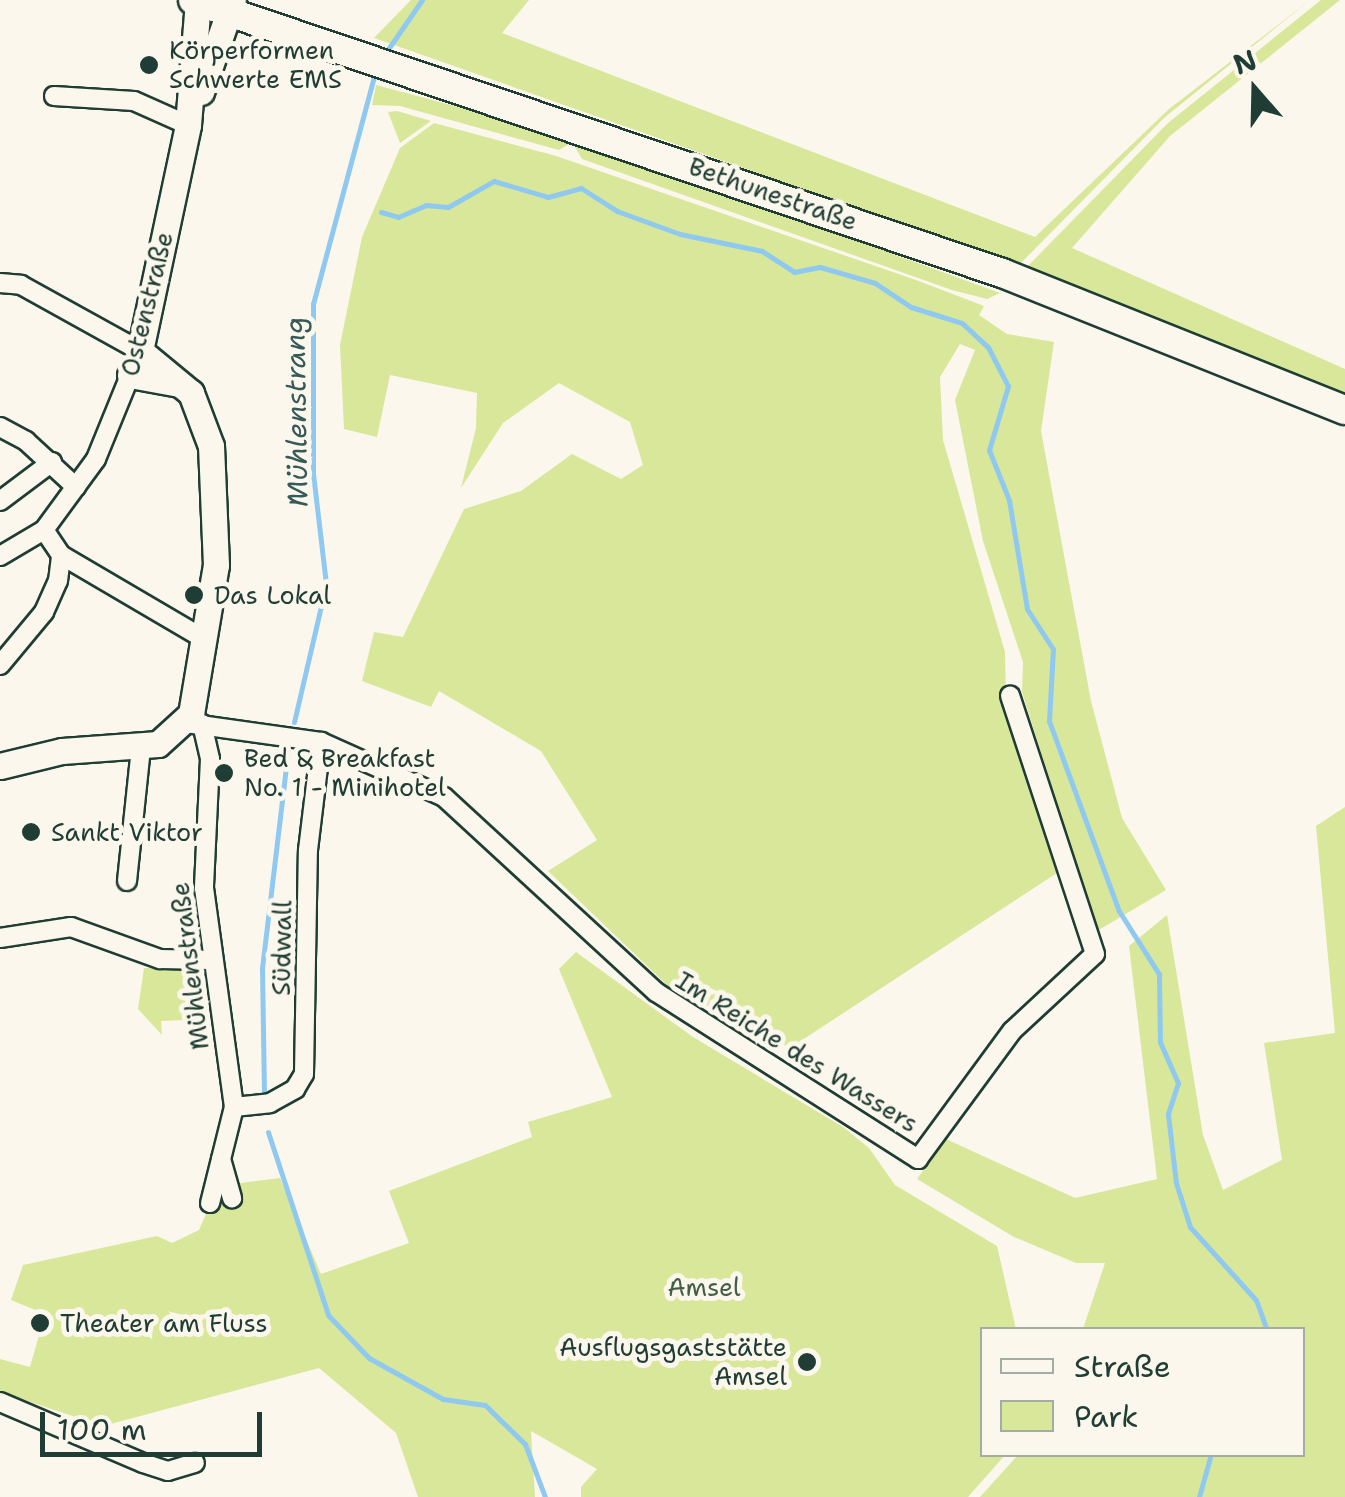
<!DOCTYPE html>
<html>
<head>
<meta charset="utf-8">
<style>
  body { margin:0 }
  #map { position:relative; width:1345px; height:1497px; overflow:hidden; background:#fbf7ec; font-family:"Shantell Sans",sans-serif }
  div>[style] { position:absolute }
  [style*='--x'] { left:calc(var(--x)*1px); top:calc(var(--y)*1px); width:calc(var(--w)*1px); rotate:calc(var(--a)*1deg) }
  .green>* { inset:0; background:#d9e79a }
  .stream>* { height:5px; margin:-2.5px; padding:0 2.5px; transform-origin:2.5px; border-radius:2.5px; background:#90c9f0 }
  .roads { filter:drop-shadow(2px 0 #1f3d34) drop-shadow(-2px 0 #1f3d34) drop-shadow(0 2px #1f3d34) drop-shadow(0 -2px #1f3d34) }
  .street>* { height:18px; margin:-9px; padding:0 9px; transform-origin:9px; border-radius:9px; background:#fbf7ec }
  .secondary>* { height:25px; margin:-12.5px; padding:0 12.5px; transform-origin:12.5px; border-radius:12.5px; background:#fbf7ec }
  .primary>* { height:28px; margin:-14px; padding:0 14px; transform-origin:14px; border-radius:14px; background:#fbf7ec }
  .dots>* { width:28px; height:28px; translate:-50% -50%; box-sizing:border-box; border:5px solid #fbf7ec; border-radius:50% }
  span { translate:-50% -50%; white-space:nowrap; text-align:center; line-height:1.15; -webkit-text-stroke:10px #fbf7ec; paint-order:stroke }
  .poi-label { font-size:25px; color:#1f3d34 }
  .left { translate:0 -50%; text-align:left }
  .right { translate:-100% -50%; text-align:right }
  .street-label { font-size:25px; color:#1f3d34 }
  .park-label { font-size:25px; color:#445f48 }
  .water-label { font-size:28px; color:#36595a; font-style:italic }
  .legend { position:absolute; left:980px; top:1327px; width:325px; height:130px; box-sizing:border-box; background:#fbf7ec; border:2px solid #a3ada2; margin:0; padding:12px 18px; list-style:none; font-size:30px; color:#1f3d34 }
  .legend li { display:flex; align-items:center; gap:20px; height:50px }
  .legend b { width:50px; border:2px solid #a3ada2 }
  .north { position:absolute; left:1205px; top:40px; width:100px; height:100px; -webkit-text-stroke:8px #fbf7ec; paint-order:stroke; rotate:340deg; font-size:28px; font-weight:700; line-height:40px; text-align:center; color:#1f3d34 }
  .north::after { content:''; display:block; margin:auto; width:35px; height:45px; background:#1f3d34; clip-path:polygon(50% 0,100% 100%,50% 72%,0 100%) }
  .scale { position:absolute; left:40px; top:1412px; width:222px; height:45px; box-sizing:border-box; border:5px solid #1f3d34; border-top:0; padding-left:12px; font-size:30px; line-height:35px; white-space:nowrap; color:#1f3d34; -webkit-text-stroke:8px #fbf7ec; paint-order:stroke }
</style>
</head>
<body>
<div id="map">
  <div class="green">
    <div style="clip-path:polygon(411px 0,529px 0,502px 33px,1035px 237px,1169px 109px,1310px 0,1165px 117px,1019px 265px,374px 38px)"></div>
    <div style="clip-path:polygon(1321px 0,1340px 0,1170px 136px,1072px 248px,1345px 369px,1345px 395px,1026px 268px,1168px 123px)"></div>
    <div style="clip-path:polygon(376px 85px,522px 124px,571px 143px,559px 150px,400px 106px,372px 105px)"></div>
    <div style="clip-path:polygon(397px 111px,431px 121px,400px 143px,388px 112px)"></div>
    <div style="clip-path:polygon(434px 123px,556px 156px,916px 280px,984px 306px,979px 315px,1007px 334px,1054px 342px,1041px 431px,1091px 701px,1122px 818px,1166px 890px,1097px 931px,1022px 692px,1023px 662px,983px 541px,955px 400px,975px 350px,960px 344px,940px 377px,943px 440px,1005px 652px,1006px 700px,1060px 871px,790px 1048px,668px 986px,548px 871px,597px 840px,541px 751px,439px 691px,431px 707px,362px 681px,374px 632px,403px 637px,464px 509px,521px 491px,572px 454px,621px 479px,643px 465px,630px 422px,559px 383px,503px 423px,461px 488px,476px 428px,477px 393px,390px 375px,377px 437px,344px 429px,340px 345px,362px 237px,400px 148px)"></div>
    <div style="clip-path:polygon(573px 143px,756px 204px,1000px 293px,987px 299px,952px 290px,582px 159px)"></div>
    <div style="clip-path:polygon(1345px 807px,1345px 1497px,980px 1497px,1018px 1455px,1302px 1454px,1302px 1330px,1083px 1329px,1105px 1263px,1076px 1263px,1014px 1237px,917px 1179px,946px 1139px,1075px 1198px,1157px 1179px,1129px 946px,1167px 915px,1203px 1135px,1223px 1190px,1282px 1160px,1264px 1043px,1335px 1033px,1316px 826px)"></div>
    <div style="clip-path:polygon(576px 952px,693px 1037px,843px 1127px,869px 1148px,895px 1185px,997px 1246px,1016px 1329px,982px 1330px,982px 1454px,1005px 1455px,968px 1497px,581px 1497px,581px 1487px,597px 1469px,531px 1431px,535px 1497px,418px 1497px,396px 1433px,319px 1368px,103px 1426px,0 1392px,0 1359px,30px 1367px,45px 1314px,11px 1300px,23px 1265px,157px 1236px,172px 1243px,199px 1230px,218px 1186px,280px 1178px,321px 1274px,409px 1243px,389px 1191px,532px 1137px,528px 1122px,612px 1097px,559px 969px)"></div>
    <div style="clip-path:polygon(144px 968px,197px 968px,208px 1019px,161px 1021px,162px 1035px,138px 1009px)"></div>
  </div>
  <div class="stream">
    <div style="--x:384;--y:55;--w:67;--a:-55.4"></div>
    <div style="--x:381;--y:212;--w:18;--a:16"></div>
    <div style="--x:398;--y:217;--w:30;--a:-23"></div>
    <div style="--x:426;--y:205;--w:22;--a:5"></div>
    <div style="--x:448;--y:207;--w:53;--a:-29.5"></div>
    <div style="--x:494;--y:181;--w:56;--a:16.5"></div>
    <div style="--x:548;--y:197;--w:34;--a:-15"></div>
    <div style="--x:581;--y:188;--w:43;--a:32.6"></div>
    <div style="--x:617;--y:211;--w:67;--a:20.1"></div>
    <div style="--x:680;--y:234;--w:84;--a:11.7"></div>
    <div style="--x:762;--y:251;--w:38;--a:33"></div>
    <div style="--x:794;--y:272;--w:26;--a:-11"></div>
    <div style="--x:820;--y:267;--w:57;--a:16.2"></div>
    <div style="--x:875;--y:283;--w:43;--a:33.7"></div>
    <div style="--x:911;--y:307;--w:53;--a:17.4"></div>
    <div style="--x:962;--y:323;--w:35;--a:43"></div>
    <div style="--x:988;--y:347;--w:44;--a:62.9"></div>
    <div style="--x:1008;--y:386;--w:67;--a:106.5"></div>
    <div style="--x:989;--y:450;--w:54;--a:68.2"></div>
    <div style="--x:1009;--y:500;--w:110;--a:80.6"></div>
    <div style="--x:1027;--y:609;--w:48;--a:57"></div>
    <div style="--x:1053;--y:649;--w:72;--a:93.2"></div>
    <div style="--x:1049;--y:721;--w:202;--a:69.8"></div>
    <div style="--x:1119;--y:911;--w:75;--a:57.6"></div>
    <div style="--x:1159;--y:974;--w:68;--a:89.2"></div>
    <div style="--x:1160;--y:1042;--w:45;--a:66.3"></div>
    <div style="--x:1178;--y:1083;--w:33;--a:108"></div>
    <div style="--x:1168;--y:1114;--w:69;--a:83.4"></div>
    <div style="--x:1176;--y:1183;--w:46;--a:72.3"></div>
    <div style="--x:1190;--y:1227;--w:98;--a:47.9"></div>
    <div style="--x:1256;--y:1300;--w:32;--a:70"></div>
    <div style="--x:294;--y:722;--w:142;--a:-76.9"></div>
    <div style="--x:326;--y:584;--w:111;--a:-96.7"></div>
    <div style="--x:313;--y:474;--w:170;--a:-90"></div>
    <div style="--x:313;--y:304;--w:243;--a:-75"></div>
    <div style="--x:264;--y:1094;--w:126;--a:-90.9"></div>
    <div style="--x:262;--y:968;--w:219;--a:-83.2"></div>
    <div style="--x:268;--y:1132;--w:193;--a:71.8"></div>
    <div style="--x:328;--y:1315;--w:59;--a:46.4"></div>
    <div style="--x:369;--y:1358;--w:85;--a:29"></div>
    <div style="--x:443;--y:1399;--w:42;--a:8.1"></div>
    <div style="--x:485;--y:1405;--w:56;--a:44.3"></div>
    <div style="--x:525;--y:1444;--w:57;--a:69.3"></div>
    <div style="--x:1199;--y:1497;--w:45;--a:-74.4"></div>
  </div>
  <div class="roads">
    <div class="street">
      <div style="--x:54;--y:96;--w:80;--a:3.6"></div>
      <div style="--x:134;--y:101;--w:59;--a:24"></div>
      <div style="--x:0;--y:283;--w:21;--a:5"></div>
      <div style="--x:21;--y:285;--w:136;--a:29"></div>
      <div style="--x:140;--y:351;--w:117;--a:112.2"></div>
      <div style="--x:96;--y:459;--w:88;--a:126.2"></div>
      <div style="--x:44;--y:530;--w:51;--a:149.4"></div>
      <div style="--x:0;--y:427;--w:30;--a:28"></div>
      <div style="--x:26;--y:441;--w:68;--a:42.6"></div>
      <div style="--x:0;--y:501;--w:65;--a:-36.9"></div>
      <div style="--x:61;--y:555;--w:166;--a:30.4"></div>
      <div style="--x:0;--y:665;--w:69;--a:-50.3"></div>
      <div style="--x:44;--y:612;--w:34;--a:-66"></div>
      <div style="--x:58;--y:581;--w:26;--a:-83"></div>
      <div style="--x:61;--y:555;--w:30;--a:-124"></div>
      <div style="--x:186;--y:723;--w:136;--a:8"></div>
      <div style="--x:321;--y:742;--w:135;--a:24.1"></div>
      <div style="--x:444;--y:797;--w:288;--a:42.6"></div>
      <div style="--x:656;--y:992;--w:311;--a:32.5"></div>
      <div style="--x:918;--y:1159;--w:159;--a:-53.7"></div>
      <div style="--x:1012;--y:1031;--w:113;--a:-42.9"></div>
      <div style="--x:1095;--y:954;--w:272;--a:-108.2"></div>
      <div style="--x:202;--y:724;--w:36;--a:77"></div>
      <div style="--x:210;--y:759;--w:129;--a:92.7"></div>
      <div style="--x:204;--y:888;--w:221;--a:82.2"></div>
      <div style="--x:234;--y:1107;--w:99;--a:104"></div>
      <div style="--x:127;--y:881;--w:134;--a:-84"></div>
      <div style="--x:0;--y:938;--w:72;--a:-8.8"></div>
      <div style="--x:71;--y:927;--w:95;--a:19.8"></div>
      <div style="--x:160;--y:959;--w:50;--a:1.1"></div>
      <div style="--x:234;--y:1107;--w:36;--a:-6"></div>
      <div style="--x:270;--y:1103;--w:29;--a:-29"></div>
      <div style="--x:295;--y:1089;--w:17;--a:-59"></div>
      <div style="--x:304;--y:1074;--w:224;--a:-89"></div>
      <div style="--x:308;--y:850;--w:109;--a:-83.1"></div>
      <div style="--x:221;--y:1159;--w:41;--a:74.2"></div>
      <div style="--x:0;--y:1402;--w:155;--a:23.1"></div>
      <div style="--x:143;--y:1463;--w:26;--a:18"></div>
      <div style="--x:168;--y:1471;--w:28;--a:-17"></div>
    </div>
    <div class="secondary">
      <div style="--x:201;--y:92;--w:97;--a:-70.8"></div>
      <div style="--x:130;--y:375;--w:50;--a:10.4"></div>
      <div style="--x:0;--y:766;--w:64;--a:-13.6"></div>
      <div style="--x:62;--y:751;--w:96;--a:-4.2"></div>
      <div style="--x:158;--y:744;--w:45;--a:-42.3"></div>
      <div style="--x:191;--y:714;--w:151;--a:-80.5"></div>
      <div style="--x:216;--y:565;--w:119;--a:-92.4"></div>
      <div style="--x:211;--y:446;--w:57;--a:-110.7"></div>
      <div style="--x:191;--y:393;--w:66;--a:-140.5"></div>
      <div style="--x:140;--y:351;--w:231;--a:-78"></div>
      <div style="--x:188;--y:125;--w:125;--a:-85.4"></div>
    </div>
    <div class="primary">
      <div style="--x:193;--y:0;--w:854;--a:18.65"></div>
      <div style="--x:1002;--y:273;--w:369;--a:21.8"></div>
    </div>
  </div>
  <div class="dots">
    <div style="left:149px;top:65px;background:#1f3d34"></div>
    <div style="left:194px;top:595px;background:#1f3d34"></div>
    <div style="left:224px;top:773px;background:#1f3d34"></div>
    <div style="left:31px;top:832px;background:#1f3d34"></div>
    <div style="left:40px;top:1323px;background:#1f3d34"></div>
    <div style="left:807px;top:1362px;background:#1f3d34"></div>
  </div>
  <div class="poi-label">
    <span class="left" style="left:169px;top:65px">Körperformen<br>Schwerte EMS</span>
    <span class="left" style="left:214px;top:595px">Das Lokal</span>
    <span class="left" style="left:244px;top:773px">Bed &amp; Breakfast<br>No. 1 - Minihotel</span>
    <span class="left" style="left:51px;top:832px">Sankt Viktor</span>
    <span class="left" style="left:60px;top:1323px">Theater am Fluss</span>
    <span class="right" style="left:787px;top:1362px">Ausflugsgaststätte<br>Amsel</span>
  </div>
  <div class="street-label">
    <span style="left:773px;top:194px;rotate:19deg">Bethunestraße</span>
    <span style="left:147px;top:304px;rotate:-76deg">Ostenstraße</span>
    <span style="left:282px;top:948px;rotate:-89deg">Südwall</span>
    <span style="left:190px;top:966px;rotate:-97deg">Mühlenstraße</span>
    <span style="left:797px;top:1052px;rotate:32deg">Im Reiche des Wassers</span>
  </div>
  <div class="park-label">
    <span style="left:704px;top:1287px">Amsel</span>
  </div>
  <div class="water-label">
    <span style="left:296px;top:412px;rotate:-91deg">Mühlenstrang</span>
  </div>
  <ul class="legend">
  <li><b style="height:12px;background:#fbf7ec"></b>Straße</li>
  <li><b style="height:28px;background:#d9e79a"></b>Park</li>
  </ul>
  <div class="north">N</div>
  <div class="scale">100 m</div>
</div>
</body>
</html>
